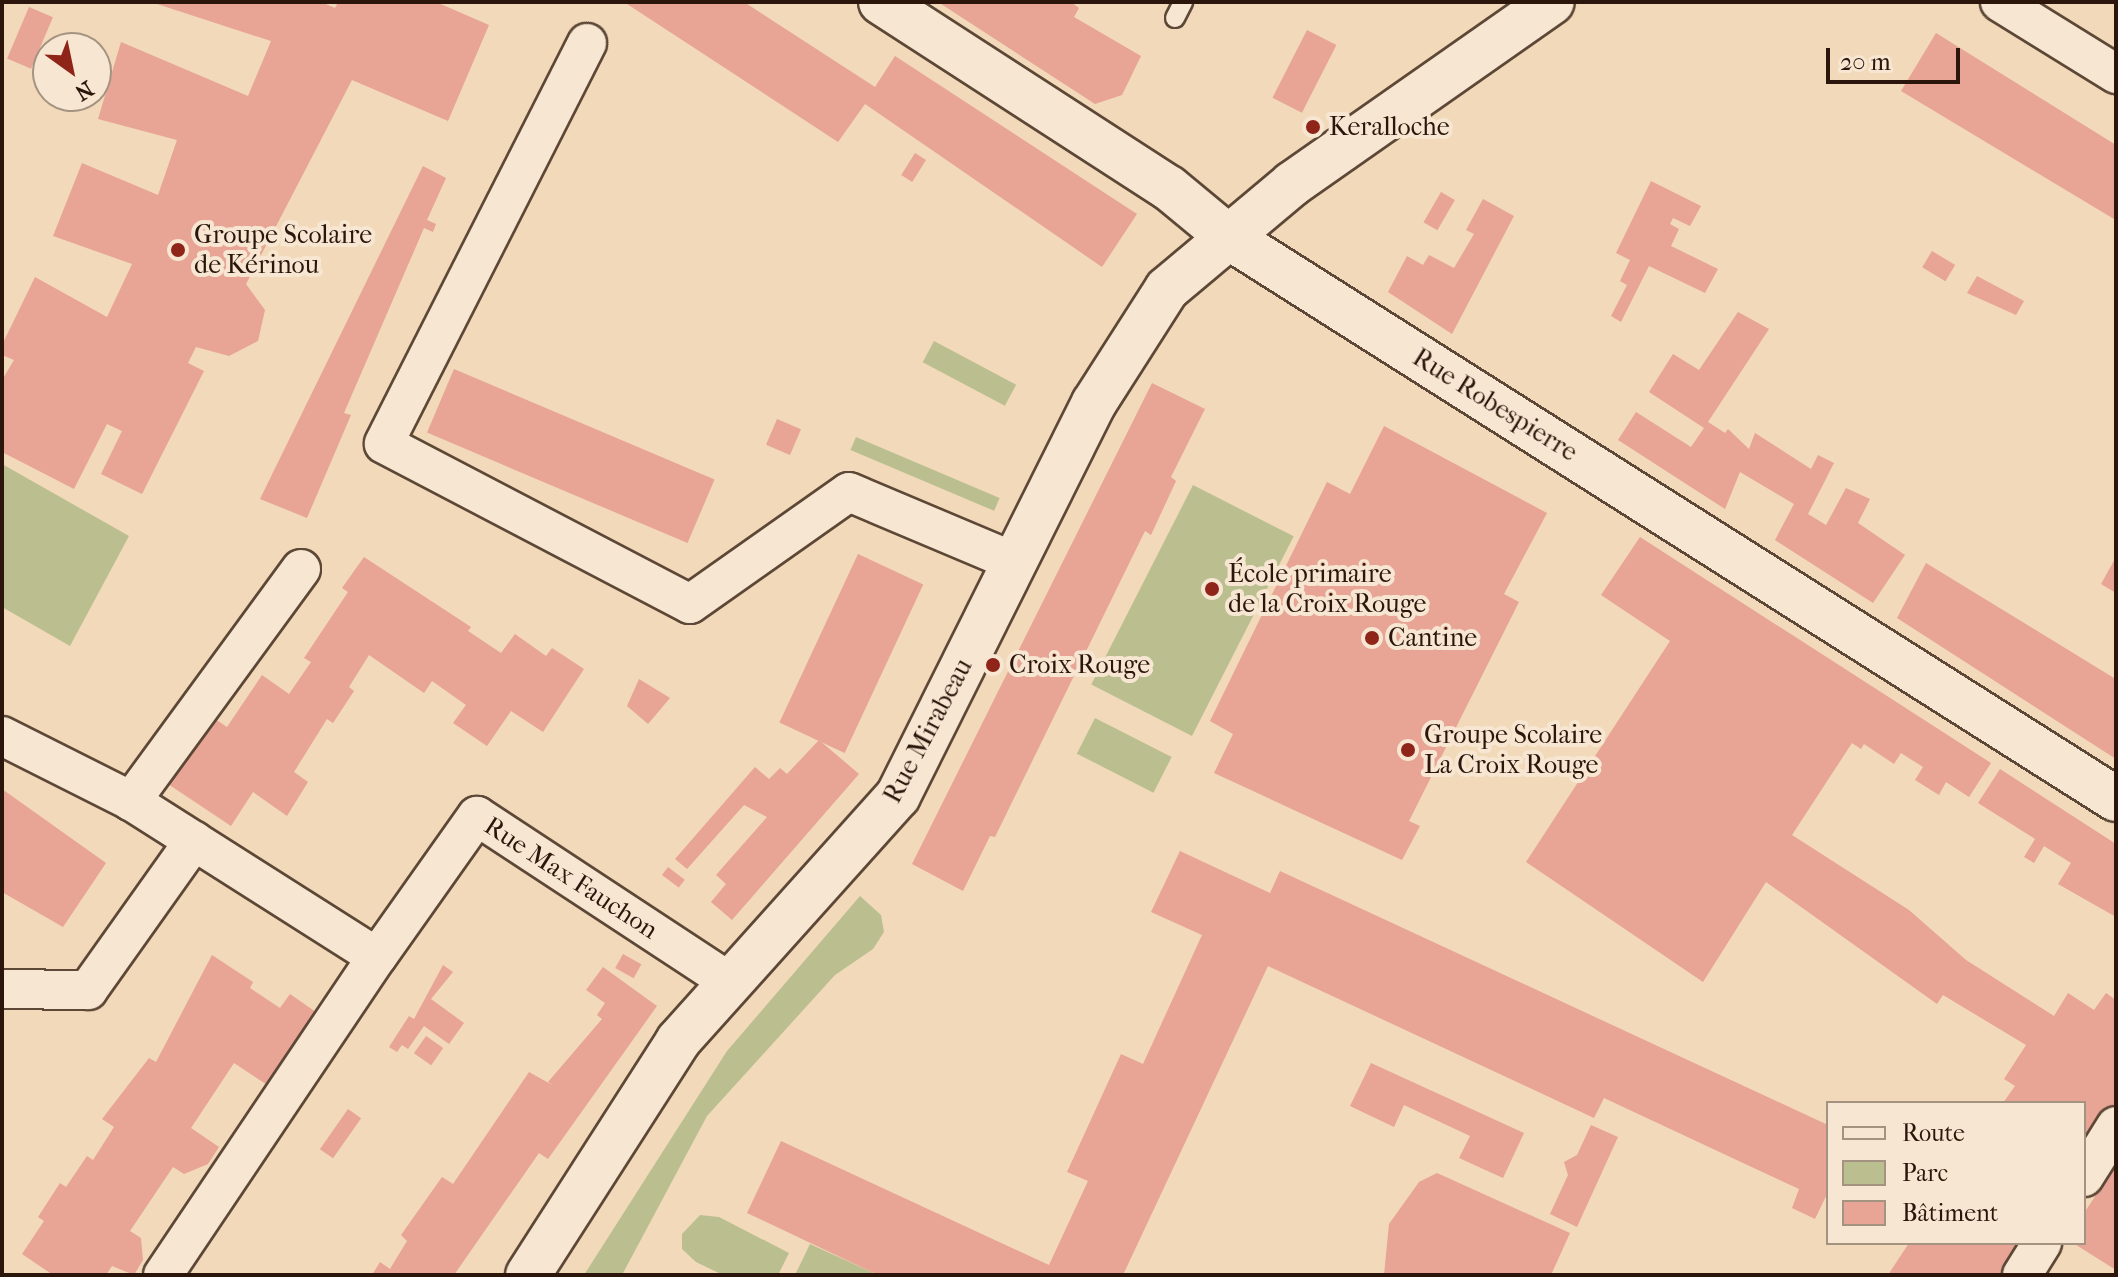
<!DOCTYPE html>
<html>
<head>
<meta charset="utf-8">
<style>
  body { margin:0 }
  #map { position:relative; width:2118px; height:1277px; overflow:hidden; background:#f1d9b9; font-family:"IM FELL French Canon",serif }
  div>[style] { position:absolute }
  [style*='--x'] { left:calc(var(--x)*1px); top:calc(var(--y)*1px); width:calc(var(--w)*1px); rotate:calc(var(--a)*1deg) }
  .green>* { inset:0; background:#bbbf8f; transform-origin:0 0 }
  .building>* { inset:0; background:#e8a494; transform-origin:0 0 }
  .roads { filter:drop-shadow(2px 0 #5d4736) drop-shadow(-2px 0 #5d4736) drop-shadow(0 2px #5d4736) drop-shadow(0 -2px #5d4736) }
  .lane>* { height:18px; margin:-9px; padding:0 9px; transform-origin:9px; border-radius:9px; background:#f6e6d2 }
  .street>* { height:38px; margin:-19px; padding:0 19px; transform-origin:19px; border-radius:19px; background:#f6e6d2 }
  .secondary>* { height:44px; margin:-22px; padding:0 22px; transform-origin:22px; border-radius:22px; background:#f6e6d2 }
  .dots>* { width:22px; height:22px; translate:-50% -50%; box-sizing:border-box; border:4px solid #f6e6d2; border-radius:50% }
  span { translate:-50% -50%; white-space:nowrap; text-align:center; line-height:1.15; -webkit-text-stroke:8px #f6e6d2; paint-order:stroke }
  .poi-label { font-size:26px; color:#2c160b }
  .left { translate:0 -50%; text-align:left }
  .street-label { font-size:26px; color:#2c160b }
  .frame { position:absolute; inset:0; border:4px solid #2c160b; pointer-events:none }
  .legend { position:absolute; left:1826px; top:1101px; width:260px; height:144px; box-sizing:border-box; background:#f6e6d2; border:2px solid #a59382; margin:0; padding:10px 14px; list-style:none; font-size:24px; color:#2c160b }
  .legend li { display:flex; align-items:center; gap:16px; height:40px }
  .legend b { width:40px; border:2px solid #a59382 }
  .north { position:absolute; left:32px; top:32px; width:80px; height:80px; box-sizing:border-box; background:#f6e6d2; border:2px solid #a59382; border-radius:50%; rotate:147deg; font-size:22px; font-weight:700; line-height:32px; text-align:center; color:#2c160b }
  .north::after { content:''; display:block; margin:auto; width:28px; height:36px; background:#8f2418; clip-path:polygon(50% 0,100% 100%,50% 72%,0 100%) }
  .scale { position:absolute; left:1826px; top:48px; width:134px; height:36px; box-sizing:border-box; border:4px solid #2c160b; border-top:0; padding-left:10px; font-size:24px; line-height:28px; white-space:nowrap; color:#2c160b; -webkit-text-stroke:6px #f6e6d2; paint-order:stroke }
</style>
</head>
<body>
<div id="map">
  <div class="green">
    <div style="left:934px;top:341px;width:93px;height:24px;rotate:28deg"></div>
    <div style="left:856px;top:437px;width:156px;height:14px;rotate:23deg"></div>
    <div style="clip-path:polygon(2px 464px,129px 536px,70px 646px,2px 607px)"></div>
    <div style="left:1193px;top:485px;width:113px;height:224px;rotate:27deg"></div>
    <div style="left:1095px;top:718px;width:86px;height:40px;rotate:27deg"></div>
    <div style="clip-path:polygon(860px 896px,881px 915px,884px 932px,873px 949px,835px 975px,707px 1116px,622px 1275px,584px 1275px,727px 1051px)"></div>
    <div style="clip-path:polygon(700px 1215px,719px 1217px,789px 1253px,778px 1275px,723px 1275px,696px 1262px,682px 1249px,682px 1234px)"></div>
    <div style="clip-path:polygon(810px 1244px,878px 1275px,795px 1275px)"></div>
  </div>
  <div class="building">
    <div style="clip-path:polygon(151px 2px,321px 2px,335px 8px,338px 2px,436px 2px,489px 25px,448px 121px,352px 80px,246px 284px,265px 310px,258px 341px,229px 356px,196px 347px,188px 363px,204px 371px,142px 494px,101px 474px,122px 431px,107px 424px,74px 489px,2px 452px,2px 380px,14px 360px,2px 355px,2px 345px,35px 277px,107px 317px,132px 264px,53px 236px,82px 163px,158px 195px,177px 140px,98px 119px,121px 42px,248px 96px,271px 41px)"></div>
    <div style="clip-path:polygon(624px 2px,744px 2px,875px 87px,895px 56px,1137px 214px,1102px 267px,865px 104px,838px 142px)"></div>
    <div style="clip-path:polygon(938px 2px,1071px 2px,1079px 8px,1074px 17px,1141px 56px,1122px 95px,1095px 104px)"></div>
    <div style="left:29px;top:7px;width:26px;height:56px;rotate:23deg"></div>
    <div style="left:1307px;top:30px;width:33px;height:76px;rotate:27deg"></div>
    <div style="clip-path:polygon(1936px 33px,2116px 145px,2114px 219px,1901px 91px)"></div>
    <div style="left:915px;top:153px;width:13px;height:26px;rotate:32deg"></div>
    <div style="clip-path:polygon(423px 166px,446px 178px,427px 220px,436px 224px,433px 232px,424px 228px,344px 413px,351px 415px,307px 518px,260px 499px)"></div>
    <div style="clip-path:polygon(1651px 181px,1701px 206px,1690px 226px,1673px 218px,1670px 224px,1679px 229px,1671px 246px,1718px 269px,1705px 293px,1649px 266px,1621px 322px,1611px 316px,1627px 285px,1620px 281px,1630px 260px,1616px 253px)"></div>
    <div style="left:1441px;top:192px;width:16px;height:35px;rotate:30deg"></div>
    <div style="clip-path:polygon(1483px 199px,1514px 216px,1452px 334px,1388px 292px,1407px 256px,1423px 265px,1429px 255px,1454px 268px,1474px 234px,1466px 230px)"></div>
    <div style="left:1932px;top:251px;width:27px;height:19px;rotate:31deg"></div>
    <div style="clip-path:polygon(1977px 276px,2024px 301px,2016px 315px,1967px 293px)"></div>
    <div style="clip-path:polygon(1738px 312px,1769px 329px,1708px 422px,1725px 433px,1728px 429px,1749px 449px,1755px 433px,1811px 469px,1818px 455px,1834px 463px,1808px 514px,1826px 525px,1846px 488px,1870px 499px,1858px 523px,1905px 555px,1873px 603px,1775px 540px,1794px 504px,1740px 472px,1725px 509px,1618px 440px,1636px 412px,1691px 447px,1704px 428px,1649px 392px,1673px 354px,1699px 370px)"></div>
    <div style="left:454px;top:369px;width:283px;height:69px;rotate:23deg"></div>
    <div style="clip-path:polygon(1152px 383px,1205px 409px,1171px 477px,1176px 481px,1151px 535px,1145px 531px,995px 837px,990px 836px,963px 891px,912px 864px)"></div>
    <div style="left:777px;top:419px;width:26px;height:28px;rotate:23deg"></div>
    <div style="clip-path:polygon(1384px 426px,1547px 513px,1504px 594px,1519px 602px,1409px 821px,1420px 826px,1402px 860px,1214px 773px,1233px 734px,1210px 721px,1327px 482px,1350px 494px)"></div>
    <div style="clip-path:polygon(1640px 537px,1991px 763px,1969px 797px,1946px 782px,1939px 795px,1915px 780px,1923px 767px,1901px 753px,1894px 764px,1864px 744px,1861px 749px,1852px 743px,1792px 835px,1909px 910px,1966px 960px,2054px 1016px,2068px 993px,2094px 1010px,2106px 993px,2116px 1000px,2116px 1104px,2084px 1151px,2084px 1103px,2003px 1103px,2015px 1086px,2004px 1079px,2026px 1045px,1943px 995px,1937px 1004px,1766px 882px,1703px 982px,1526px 862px,1670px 641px,1601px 595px)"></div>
    <div style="left:858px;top:554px;width:72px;height:186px;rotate:25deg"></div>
    <div style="clip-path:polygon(364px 557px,471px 627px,468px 631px,501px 653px,515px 634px,546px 656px,552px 648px,584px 669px,543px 732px,511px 711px,487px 746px,453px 723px,466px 705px,432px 681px,424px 693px,369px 655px,349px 687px,354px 691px,333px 723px,327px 719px,294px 772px,308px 782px,287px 816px,253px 792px,231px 826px,168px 784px,212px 717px,227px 727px,262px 675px,289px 694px,311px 662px,304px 658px,348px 592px,342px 588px)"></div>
    <div style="clip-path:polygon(2116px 557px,2116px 593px,2101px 584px)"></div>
    <div style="clip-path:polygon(1926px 563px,2114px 678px,2116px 759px,1897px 618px)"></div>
    <div style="clip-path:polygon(639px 679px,670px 698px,648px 724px,627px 706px)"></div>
    <div style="clip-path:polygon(819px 740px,859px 774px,732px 920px,711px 902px,726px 884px,716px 875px,767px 817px,744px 805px,687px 869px,675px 859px,755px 767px,769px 779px,780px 768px,787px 774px)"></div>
    <div style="clip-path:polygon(2000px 769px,2116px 844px,2116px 917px,2058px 884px,2071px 863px,2044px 846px,2034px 863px,2024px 857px,2035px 839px,1978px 803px)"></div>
    <div style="clip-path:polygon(2px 789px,106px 863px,63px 927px,2px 892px)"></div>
    <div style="clip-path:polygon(1180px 851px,1270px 893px,1280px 871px,1828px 1125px,1828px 1192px,1815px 1219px,1792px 1208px,1799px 1189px,1604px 1098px,1594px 1118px,1268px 966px,1123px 1275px,878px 1275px,747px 1213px,781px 1141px,1049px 1265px,1088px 1181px,1067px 1172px,1121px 1054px,1143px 1064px,1202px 935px,1151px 912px)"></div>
    <div style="left:668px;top:867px;width:21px;height:10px;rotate:37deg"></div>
    <div style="left:623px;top:954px;width:21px;height:16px;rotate:29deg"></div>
    <div style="clip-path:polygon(212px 955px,253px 982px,250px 988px,280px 1008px,290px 994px,323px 1017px,275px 1090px,234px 1063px,191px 1128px,219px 1147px,208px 1164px,184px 1174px,173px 1167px,130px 1231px,141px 1238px,143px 1260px,134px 1275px,112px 1266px,106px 1275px,53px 1275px,22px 1254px,44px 1221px,38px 1217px,60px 1183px,66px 1187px,87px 1156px,93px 1160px,114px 1127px,102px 1119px,149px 1058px,156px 1062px)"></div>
    <div style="clip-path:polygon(443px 965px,453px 972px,431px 999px,464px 1023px,449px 1044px,424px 1026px,408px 1049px,402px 1045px,397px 1052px,389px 1047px,409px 1016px,414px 1019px)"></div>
    <div style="clip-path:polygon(603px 967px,657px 1006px,548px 1159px,539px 1153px,454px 1275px,372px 1275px,380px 1262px,390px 1269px,407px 1241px,401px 1235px,442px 1177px,453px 1184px,529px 1072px,554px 1086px,548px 1082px,602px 1019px,597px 1015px,605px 1003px,586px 990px)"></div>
    <div style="left:426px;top:1036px;width:21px;height:21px;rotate:35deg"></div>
    <div style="clip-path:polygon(1371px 1063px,1524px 1133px,1503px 1178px,1459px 1158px,1470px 1136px,1404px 1105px,1394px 1127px,1350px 1106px)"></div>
    <div style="left:348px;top:1109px;width:16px;height:49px;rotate:35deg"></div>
    <div style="clip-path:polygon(1591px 1125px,1618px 1137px,1577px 1227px,1550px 1214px,1568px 1175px,1564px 1162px,1577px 1155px)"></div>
    <div style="clip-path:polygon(2116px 1165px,2116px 1270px,2073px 1243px,2084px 1243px,2084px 1213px)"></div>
    <div style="clip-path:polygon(1437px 1173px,1570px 1233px,1551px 1275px,1384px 1275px,1389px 1224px,1419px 1182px)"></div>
    <div style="clip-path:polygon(1909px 1243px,2023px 1243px,2002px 1275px,1888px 1275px)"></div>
  </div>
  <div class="roads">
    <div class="lane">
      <div style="--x:1175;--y:18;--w:18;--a:-63"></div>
    </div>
    <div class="street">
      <div style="--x:2000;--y:2;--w:137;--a:31.8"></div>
      <div style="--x:587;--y:43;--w:449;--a:116.9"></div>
      <div style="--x:384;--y:444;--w:345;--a:27.6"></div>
      <div style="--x:690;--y:604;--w:194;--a:-35.2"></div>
      <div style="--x:849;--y:492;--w:180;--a:22.9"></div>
      <div style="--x:301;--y:569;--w:288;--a:126.2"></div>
      <div style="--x:131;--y:801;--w:291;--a:32.4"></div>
      <div style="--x:377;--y:957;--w:173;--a:-54.7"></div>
      <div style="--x:477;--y:816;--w:303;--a:33.3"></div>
      <div style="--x:2;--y:736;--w:144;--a:26.7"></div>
      <div style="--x:2;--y:989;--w:86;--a:0.7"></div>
      <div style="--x:88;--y:990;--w:183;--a:-54.6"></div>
      <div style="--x:2084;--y:1177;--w:60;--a:-57.9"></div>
      <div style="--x:163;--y:1275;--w:383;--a:-56.1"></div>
      <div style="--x:2022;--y:1275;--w:38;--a:-58"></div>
    </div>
    <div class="secondary">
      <div style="--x:881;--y:2;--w:343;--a:32.9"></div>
      <div style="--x:1169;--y:188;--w:75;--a:39.6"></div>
      <div style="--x:1227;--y:236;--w:1052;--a:32.35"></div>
      <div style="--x:528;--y:1275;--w:278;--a:-57.3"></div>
      <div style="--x:678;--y:1041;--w:329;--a:-48.1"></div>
      <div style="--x:898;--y:796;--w:439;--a:-63.5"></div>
      <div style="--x:1094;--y:403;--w:135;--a:-57.4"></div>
      <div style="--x:1167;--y:289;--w:163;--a:-40"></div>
      <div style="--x:1292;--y:184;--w:317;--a:-35"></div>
    </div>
  </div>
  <div class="dots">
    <div style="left:1313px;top:127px;background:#8f2418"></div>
    <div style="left:178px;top:250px;background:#8f2418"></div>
    <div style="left:1212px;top:589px;background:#8f2418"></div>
    <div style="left:1372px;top:638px;background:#8f2418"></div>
    <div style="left:993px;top:665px;background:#8f2418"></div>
    <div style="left:1408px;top:750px;background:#8f2418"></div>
  </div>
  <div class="poi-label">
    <span class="left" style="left:1329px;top:127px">Keralloche</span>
    <span class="left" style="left:194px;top:250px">Groupe Scolaire<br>de Kérinou</span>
    <span class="left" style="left:1228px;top:589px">École primaire<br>de la Croix Rouge</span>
    <span class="left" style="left:1388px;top:638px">Cantine</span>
    <span class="left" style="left:1009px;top:665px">Croix Rouge</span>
    <span class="left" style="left:1424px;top:750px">Groupe Scolaire<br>La Croix Rouge</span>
  </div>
  <div class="street-label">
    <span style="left:1495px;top:405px;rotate:32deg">Rue Robespierre</span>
    <span style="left:928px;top:731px;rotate:-62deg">Rue Mirabeau</span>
    <span style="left:571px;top:878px;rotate:33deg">Rue Max Fauchon</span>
  </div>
  <div class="frame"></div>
  <ul class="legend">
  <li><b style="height:10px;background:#f6e6d2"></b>Route</li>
  <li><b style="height:22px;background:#bbbf8f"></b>Parc</li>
  <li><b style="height:22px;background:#e8a494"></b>Bâtiment</li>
  </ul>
  <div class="north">N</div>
  <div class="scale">20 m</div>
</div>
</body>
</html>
